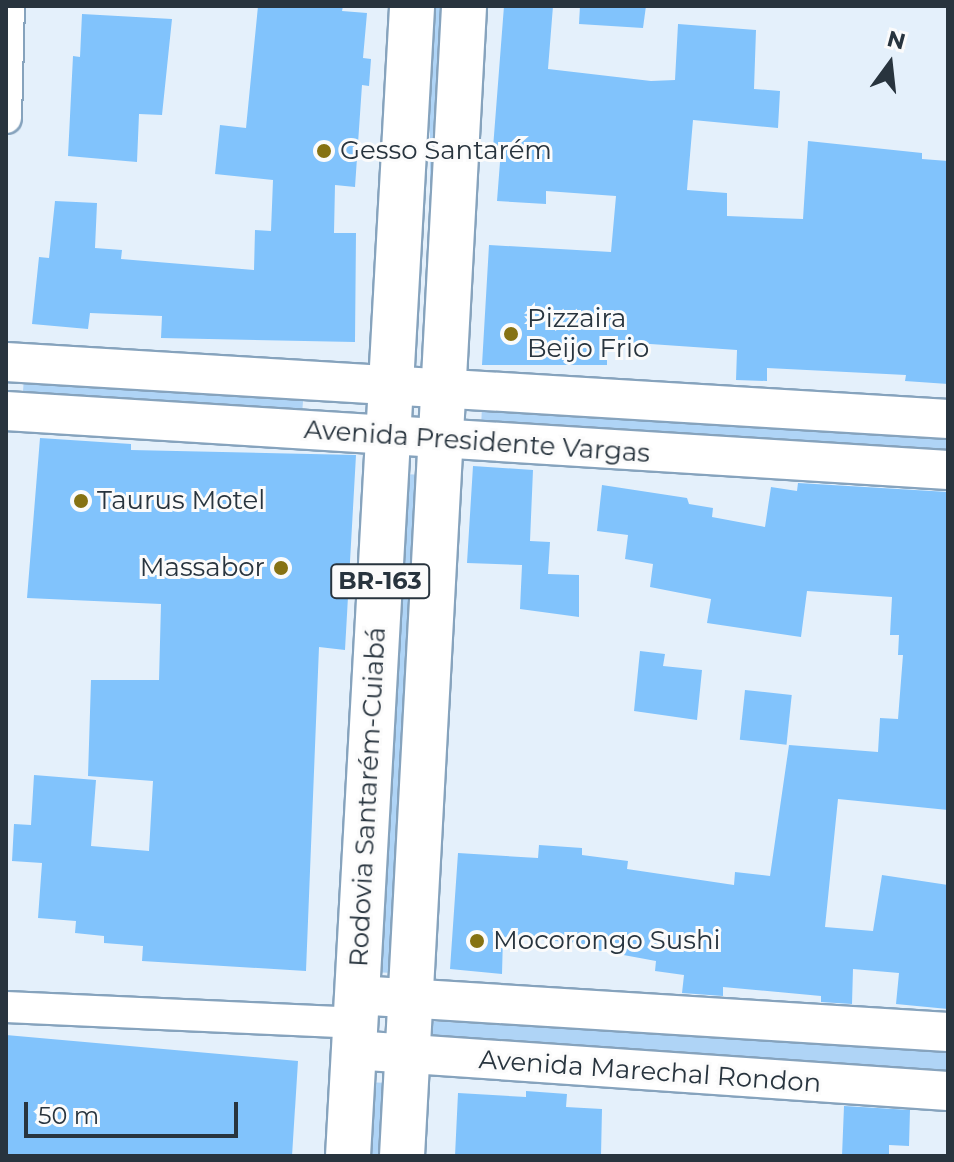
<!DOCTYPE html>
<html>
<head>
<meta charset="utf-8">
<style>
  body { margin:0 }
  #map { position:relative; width:954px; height:1162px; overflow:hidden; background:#e4f0fb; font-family:Montserrat,sans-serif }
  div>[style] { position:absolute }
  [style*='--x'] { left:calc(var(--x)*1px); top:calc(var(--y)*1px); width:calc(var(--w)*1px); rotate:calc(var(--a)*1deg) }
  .green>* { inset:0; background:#afd4f6; transform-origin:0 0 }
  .building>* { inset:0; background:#81c3fc; transform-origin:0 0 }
  .roads { filter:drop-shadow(2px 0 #86a3bd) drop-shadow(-2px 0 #86a3bd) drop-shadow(0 2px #86a3bd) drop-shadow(0 -2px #86a3bd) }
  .minor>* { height:30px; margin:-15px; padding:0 15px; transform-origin:15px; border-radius:15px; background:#fff }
  .tertiary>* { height:38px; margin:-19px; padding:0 19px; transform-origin:19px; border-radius:19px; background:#fff }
  .trunk>* { height:44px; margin:-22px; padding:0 22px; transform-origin:22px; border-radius:22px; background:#fff }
  .dots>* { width:22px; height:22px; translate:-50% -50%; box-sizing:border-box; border:4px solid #fbfbfb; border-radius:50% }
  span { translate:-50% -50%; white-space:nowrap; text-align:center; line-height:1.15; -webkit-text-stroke:6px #fbfbfb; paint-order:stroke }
  .shield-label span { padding:2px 6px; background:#fbfbfb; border:2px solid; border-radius:6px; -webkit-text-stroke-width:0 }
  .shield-label { font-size:24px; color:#28343e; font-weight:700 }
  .poi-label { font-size:26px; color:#28343e }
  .left { translate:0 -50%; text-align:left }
  .right { translate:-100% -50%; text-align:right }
  .street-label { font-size:26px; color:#28343e }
  .frame { position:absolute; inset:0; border:8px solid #28343e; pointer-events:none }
  .north { position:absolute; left:850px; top:24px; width:80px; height:80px; -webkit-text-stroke:6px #fbfbfb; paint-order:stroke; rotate:15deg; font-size:22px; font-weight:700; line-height:32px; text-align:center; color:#28343e }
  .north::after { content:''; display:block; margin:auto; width:28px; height:36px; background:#28343e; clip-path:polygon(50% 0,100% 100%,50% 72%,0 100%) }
  .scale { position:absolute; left:24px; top:1102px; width:214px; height:36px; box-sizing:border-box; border:4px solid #28343e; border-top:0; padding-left:10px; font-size:24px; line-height:28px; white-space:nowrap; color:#28343e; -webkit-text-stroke:6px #fbfbfb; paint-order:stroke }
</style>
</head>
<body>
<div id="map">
  <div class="green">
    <div style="left:430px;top:6px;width:18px;height:336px"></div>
    <div style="left:24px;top:377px;width:280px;height:22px;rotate:4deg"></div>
    <div style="clip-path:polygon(482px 405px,948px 436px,948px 454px,481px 430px)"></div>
    <div style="left:404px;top:474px;width:19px;height:499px;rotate:3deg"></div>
    <div style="clip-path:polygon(428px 1021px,948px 1048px,948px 1073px,428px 1042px)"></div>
    <div style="left:367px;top:1082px;width:20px;height:74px;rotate:3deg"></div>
  </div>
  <div class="building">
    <div style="clip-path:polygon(258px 6px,343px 6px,342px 11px,367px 13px,363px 58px,371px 59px,369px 86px,362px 85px,355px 187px,335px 185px,334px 233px,356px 233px,355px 342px,161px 338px,162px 316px,90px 313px,88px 329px,32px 324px,39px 257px,49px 258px,55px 201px,97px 203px,95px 248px,122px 250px,121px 259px,254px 270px,255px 230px,271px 231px,273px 180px,215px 174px,220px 125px,246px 128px)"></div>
    <div style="clip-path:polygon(504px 6px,553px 6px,548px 69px,651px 81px,675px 80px,678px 24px,756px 30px,754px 89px,780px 91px,778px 128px,693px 120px,687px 190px,727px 193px,727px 216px,803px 219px,808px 141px,922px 153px,922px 159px,948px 161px,948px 384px,905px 381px,906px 375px,767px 368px,767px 381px,736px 380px,737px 350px,607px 341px,607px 365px,482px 365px,489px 245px,611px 252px,616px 196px,546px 191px,546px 204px,497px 201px,500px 162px,492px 161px)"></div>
    <div style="clip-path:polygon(580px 6px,646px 6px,643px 28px,579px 24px)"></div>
    <div style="clip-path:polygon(82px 14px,172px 19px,162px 115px,139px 114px,137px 162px,68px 156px,73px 56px,80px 57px)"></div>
    <div style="clip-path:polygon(40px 438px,131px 444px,131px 450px,356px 455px,345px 650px,319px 647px,306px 971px,142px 961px,143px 946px,104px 943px,104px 936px,75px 933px,76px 921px,38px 918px,42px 863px,12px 861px,14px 824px,31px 825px,34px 775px,96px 780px,91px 846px,149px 851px,153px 781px,88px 776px,91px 680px,159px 680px,161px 604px,27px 598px)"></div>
    <div style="clip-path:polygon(473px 466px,533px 470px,530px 541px,550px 542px,548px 574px,579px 575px,579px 617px,520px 609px,522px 565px,467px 563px)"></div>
    <div style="clip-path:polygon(798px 483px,948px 492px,948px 810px,838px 799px,825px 927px,873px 931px,882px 875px,948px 885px,948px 1009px,896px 1004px,899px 973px,853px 969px,852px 1004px,821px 1002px,821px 996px,723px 987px,723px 996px,682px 993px,684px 975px,655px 971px,656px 961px,580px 947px,581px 943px,503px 937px,502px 974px,450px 969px,458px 853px,538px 858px,539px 845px,582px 848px,582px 855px,628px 861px,627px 869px,734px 885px,735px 872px,770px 876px,789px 745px,878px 752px,880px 718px,898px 719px,903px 655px,898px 655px,899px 635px,890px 635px,892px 597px,807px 591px,801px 637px,707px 623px,711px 599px,650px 587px,653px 564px,625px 559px,628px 535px,597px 531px,602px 485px,687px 498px,689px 504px,713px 508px,712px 517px,765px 527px,771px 487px,797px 491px)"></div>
    <div style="clip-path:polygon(640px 651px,665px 654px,663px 666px,702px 670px,697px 720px,634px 711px)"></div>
    <div style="left:745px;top:690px;width:47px;height:50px;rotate:6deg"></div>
    <div style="clip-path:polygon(6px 1035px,298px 1061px,292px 1156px,6px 1156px)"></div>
    <div style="clip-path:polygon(526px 1091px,567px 1094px,566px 1107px,602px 1109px,601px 1156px,455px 1156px,458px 1093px,526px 1097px)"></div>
    <div style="clip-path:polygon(844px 1106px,910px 1110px,909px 1146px,889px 1145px,889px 1156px,842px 1156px)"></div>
  </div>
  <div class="roads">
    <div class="minor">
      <div style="--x:6;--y:118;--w:112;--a:-88.5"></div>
      <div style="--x:6;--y:1007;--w:349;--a:2.6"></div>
    </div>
    <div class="tertiary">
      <div style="--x:6;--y:362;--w:944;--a:3.46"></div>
      <div style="--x:6;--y:411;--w:944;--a:3.58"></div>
      <div style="--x:356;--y:995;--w:593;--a:3.58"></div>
      <div style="--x:353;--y:1050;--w:596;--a:3.94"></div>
    </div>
    <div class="trunk">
      <div style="--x:348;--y:1156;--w:1152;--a:-86.81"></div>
      <div style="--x:402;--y:1156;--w:1152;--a:-86.91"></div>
    </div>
  </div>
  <div class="dots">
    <div style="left:324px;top:151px;background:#867213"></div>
    <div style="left:511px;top:334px;background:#867213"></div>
    <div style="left:81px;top:501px;background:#867213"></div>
    <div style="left:281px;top:568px;background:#867213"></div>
    <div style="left:477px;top:941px;background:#867213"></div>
  </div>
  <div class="shield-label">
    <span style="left:380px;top:581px">BR-163</span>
  </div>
  <div class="poi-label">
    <span class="left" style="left:340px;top:151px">Gesso Santarém</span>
    <span class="left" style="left:527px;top:334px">Pizzaira<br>Beijo Frio</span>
    <span class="left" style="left:97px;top:501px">Taurus Motel</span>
    <span class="right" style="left:265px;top:568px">Massabor</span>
    <span class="left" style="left:493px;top:941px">Mocorongo Sushi</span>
  </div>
  <div class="street-label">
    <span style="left:477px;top:442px;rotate:4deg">Avenida Presidente Vargas</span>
    <span style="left:368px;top:797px;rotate:-87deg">Rodovia Santarém-Cuiabá</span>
    <span style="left:650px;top:1072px;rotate:4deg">Avenida Marechal Rondon</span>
  </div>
  <div class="frame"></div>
  <div class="north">N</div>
  <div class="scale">50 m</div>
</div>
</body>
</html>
